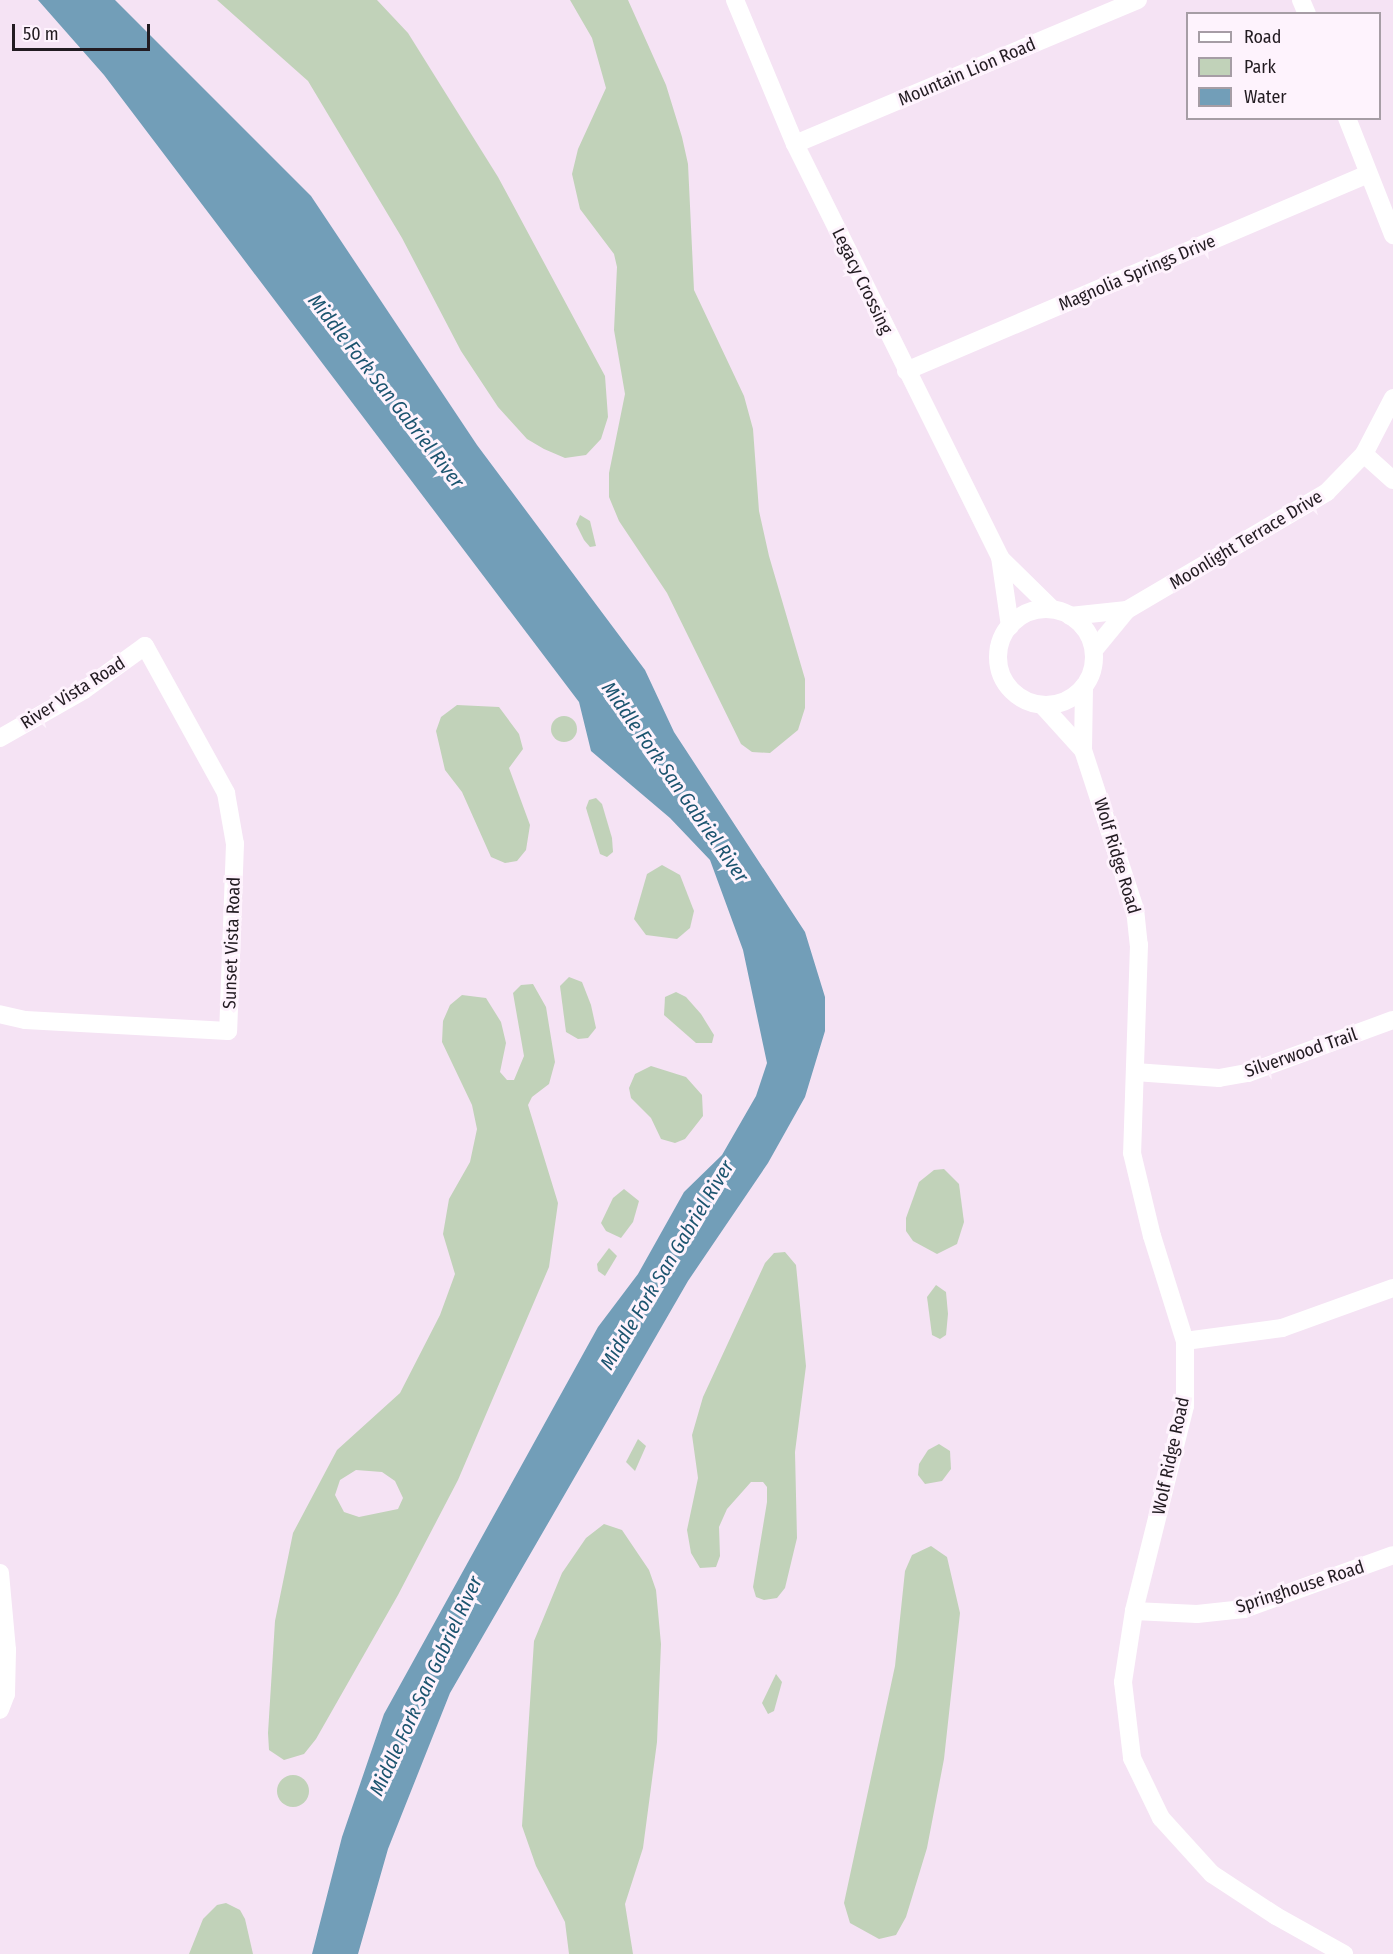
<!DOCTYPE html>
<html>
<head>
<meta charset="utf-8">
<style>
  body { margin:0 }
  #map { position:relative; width:1393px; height:1954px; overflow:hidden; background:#f5e3f4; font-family:"Fira Sans Condensed",sans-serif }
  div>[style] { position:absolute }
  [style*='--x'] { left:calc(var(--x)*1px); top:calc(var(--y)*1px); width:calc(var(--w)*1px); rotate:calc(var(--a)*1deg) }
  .green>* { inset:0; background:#c1d2b9 }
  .round { border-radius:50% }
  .water>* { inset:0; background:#729eb8 }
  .minor>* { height:18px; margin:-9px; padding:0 9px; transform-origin:9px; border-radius:9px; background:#fff }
  .minor>.ring { margin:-9px; padding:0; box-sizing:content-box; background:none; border:18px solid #fff; border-radius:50% }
  span { translate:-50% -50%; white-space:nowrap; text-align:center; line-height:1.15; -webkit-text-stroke:6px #fef3fd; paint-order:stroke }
  .street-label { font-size:18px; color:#221b21 }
  .water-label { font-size:20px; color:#1c546f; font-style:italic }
  .legend { position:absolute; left:1186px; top:12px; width:195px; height:108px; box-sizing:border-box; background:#fef3fd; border:2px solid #a69da5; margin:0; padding:8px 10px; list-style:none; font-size:18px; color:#221b21 }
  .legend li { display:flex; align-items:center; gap:12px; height:30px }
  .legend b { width:30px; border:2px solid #a69da5 }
  .scale { position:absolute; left:12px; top:24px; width:138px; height:27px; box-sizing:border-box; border:3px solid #221b21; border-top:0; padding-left:8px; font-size:18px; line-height:21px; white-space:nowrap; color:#221b21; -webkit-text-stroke:4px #fef3fd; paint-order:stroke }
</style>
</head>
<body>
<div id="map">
  <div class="green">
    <div style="clip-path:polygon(217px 0,377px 0,408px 33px,498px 177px,605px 376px,608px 417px,601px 439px,586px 455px,565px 458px,544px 449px,527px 439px,498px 407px,461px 351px,402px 238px,308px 81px)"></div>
    <div style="clip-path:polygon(570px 0,628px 0,666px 85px,682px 137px,688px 164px,694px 290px,744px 396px,753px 429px,759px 511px,769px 556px,805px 679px,805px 708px,798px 730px,770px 753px,752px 752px,741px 744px,667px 593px,619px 521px,609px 497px,609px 473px,625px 394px,614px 330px,617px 267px,614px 254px,580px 209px,572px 174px,578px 149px,606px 88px,592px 38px)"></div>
    <div style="clip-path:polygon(580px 515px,590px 521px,596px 546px,590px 547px,584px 540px,576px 524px)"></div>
    <div style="clip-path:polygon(457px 705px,499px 707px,519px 734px,523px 749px,509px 768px,530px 825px,526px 850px,517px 861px,505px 863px,491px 857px,462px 792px,445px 770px,436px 731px,441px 717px)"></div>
    <div class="round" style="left:551px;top:716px;width:26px;height:26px"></div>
    <div style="clip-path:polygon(596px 798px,602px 804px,612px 838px,613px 852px,607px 857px,600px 854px,586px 808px,589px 800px)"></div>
    <div style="clip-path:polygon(662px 865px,680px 875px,694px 911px,690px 928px,677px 939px,646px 935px,634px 919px,647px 874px)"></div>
    <div style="clip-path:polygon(569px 977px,582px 982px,591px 1005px,596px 1028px,588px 1038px,578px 1039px,566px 1032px,560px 986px)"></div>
    <div style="clip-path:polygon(evenodd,533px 984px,546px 1007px,555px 1062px,549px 1084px,532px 1097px,528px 1105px,558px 1203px,549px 1267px,458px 1480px,398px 1595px,316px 1739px,304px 1754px,284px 1760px,269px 1750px,268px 1733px,275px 1621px,293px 1533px,337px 1450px,400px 1393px,440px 1315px,455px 1274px,443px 1234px,449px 1199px,470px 1162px,477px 1129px,472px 1105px,442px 1042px,443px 1021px,450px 1005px,462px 995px,486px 998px,501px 1022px,506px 1043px,500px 1072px,507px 1080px,514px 1080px,524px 1056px,513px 993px,521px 985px,533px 984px,356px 1470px,382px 1472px,395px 1481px,403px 1498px,398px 1509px,359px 1517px,344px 1512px,335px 1495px,340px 1480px,356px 1470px)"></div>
    <div style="clip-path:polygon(676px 992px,686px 997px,701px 1014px,714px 1035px,712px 1043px,696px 1043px,664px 1015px,665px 997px)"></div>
    <div style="clip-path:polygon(651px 1066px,686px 1077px,702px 1095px,703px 1116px,685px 1139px,675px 1143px,661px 1139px,651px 1118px,631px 1098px,629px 1088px,635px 1074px)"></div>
    <div style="clip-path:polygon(944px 1169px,959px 1184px,964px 1222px,957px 1244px,937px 1254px,913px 1241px,906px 1231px,906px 1218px,919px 1182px,934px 1170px)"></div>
    <div style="clip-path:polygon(624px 1189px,639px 1201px,633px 1222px,621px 1238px,606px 1231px,601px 1223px,613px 1198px)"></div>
    <div style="clip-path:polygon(609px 1248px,617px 1256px,605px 1276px,598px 1271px,597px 1264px)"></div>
    <div style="clip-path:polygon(785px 1252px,796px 1265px,806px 1366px,795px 1452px,797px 1538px,785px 1588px,777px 1598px,764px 1600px,756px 1597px,753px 1587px,767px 1502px,767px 1487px,763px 1482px,751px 1482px,727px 1509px,719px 1527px,720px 1556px,716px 1567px,700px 1568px,691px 1553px,687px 1530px,698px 1478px,692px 1435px,703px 1397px,765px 1263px,774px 1253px)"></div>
    <div style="clip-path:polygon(936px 1285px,946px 1292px,948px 1314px,946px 1335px,940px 1339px,932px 1335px,927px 1297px)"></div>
    <div style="clip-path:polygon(638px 1439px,646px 1446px,635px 1471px,626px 1462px)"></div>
    <div style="clip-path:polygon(939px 1444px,950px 1451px,951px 1469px,942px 1481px,925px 1484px,918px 1475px,919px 1464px,928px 1450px)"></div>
    <div style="clip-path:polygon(604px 1524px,622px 1530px,649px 1570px,656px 1590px,661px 1644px,657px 1742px,643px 1848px,625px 1904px,633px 1954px,569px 1954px,565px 1922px,536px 1866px,522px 1826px,534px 1641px,562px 1573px,586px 1538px)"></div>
    <div style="clip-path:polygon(931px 1546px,947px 1557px,960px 1613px,944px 1759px,927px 1848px,906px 1917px,896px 1935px,879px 1939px,850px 1923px,844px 1903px,895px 1666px,905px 1571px,912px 1555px)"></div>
    <div style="clip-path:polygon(776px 1674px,782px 1682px,774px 1711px,768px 1714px,762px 1703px)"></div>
    <div class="round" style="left:277px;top:1775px;width:32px;height:32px"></div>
    <div style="clip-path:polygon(226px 1903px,240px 1910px,245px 1919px,253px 1954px,189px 1954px,203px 1919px,217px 1905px)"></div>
  </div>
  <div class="water">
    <div style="clip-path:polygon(38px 0,115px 0,311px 196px,477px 445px,645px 670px,674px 732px,805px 932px,825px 997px,825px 1031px,805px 1097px,768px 1163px,688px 1281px,450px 1693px,388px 1849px,358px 1954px,312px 1954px,342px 1837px,384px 1714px,598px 1327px,638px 1274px,684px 1192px,722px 1155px,756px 1096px,767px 1063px,743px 950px,710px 860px,670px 818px,591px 751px,579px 702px,104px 75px)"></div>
  </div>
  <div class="minor">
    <div style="--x:735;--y:0;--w:156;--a:67.4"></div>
    <div style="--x:795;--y:144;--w:461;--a:63.6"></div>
    <div style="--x:1000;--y:557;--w:70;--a:81.8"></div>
    <div style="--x:1301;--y:0;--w:15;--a:67"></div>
    <div style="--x:1347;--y:118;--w:126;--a:68.5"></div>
    <div style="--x:795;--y:144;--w:372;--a:-22.8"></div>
    <div style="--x:906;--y:371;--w:502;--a:-23.09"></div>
    <div style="--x:1364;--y:454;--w:39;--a:42"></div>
    <div style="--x:1001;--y:559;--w:71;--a:44.4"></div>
    <div class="ring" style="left:998px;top:609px;width:78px;height:78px"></div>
    <div style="--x:1070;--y:616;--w:57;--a:-6"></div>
    <div style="--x:1127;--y:610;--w:232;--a:-30.5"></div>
    <div style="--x:1327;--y:492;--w:53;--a:-45.8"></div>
    <div style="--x:1364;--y:454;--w:63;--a:-62.6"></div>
    <div style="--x:1094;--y:650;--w:52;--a:-50.5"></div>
    <div style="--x:1042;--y:705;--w:61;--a:47.7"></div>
    <div style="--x:1083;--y:750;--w:167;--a:71.9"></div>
    <div style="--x:1135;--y:909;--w:36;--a:84"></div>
    <div style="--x:1139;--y:945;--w:208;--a:91.9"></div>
    <div style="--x:1132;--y:1153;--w:85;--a:76.5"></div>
    <div style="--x:1152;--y:1236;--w:110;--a:72.6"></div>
    <div style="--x:1185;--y:1341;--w:65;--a:90"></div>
    <div style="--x:1185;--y:1406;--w:211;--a:104"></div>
    <div style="--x:1134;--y:1611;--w:72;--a:98.8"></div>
    <div style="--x:1123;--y:1682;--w:77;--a:83.2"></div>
    <div style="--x:1132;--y:1758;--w:67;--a:64.2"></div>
    <div style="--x:1161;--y:1818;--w:76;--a:47.7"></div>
    <div style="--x:1212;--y:1874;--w:77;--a:33.3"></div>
    <div style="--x:1276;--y:1916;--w:78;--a:29.2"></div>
    <div style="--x:0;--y:738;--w:97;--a:-29.7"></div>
    <div style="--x:84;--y:690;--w:75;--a:-35.8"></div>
    <div style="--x:145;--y:646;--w:168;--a:61.1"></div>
    <div style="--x:226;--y:793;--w:52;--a:80"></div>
    <div style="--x:235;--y:844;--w:187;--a:92.1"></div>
    <div style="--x:228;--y:1031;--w:203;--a:-176.9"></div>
    <div style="--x:25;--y:1020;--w:26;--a:-167"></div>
    <div style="--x:1083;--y:750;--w:64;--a:-89.1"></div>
    <div style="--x:1135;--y:1072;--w:84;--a:4.1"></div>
    <div style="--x:1219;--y:1078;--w:29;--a:-10"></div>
    <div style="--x:1248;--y:1073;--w:154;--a:-20.1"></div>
    <div style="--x:1185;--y:1341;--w:98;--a:-7.6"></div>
    <div style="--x:1282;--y:1328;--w:118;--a:-19.8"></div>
    <div style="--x:0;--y:1573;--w:77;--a:84.8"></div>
    <div style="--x:7;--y:1650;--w:44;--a:91.3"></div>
    <div style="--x:6;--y:1694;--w:17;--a:111"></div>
    <div style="--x:1134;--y:1611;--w:63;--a:2.7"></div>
    <div style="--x:1197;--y:1614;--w:47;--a:-6.1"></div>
    <div style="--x:1244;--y:1609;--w:158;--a:-19.9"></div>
  </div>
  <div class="street-label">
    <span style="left:967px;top:72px;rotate:-23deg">Mountain Lion Road</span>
    <span style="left:1137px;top:273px;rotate:-23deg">Magnolia Springs Drive</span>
    <span style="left:862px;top:281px;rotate:64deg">Legacy Crossing</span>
    <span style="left:1246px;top:540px;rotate:-31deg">Moonlight Terrace Drive</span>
    <span style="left:73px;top:693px;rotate:-32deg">River Vista Road</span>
    <span style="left:1117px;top:856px;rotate:73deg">Wolf Ridge Road</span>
    <span style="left:232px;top:943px;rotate:-88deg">Sunset Vista Road</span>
    <span style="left:1301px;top:1053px;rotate:-19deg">Silverwood Trail</span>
    <span style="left:1171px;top:1456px;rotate:-78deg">Wolf Ridge Road</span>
    <span style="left:1300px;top:1587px;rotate:-18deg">Springhouse Road</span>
  </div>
  <div class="water-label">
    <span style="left:386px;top:391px;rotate:52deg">Middle Fork San Gabriel River</span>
    <span style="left:675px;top:782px;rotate:55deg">Middle Fork San Gabriel River</span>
    <span style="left:667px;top:1265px;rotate:-59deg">Middle Fork San Gabriel River</span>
    <span style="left:426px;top:1686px;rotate:-65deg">Middle Fork San Gabriel River</span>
  </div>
  <ul class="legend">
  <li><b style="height:8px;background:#fff"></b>Road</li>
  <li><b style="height:16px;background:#c1d2b9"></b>Park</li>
  <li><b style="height:16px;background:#729eb8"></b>Water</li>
  </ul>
  <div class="scale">50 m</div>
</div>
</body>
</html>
